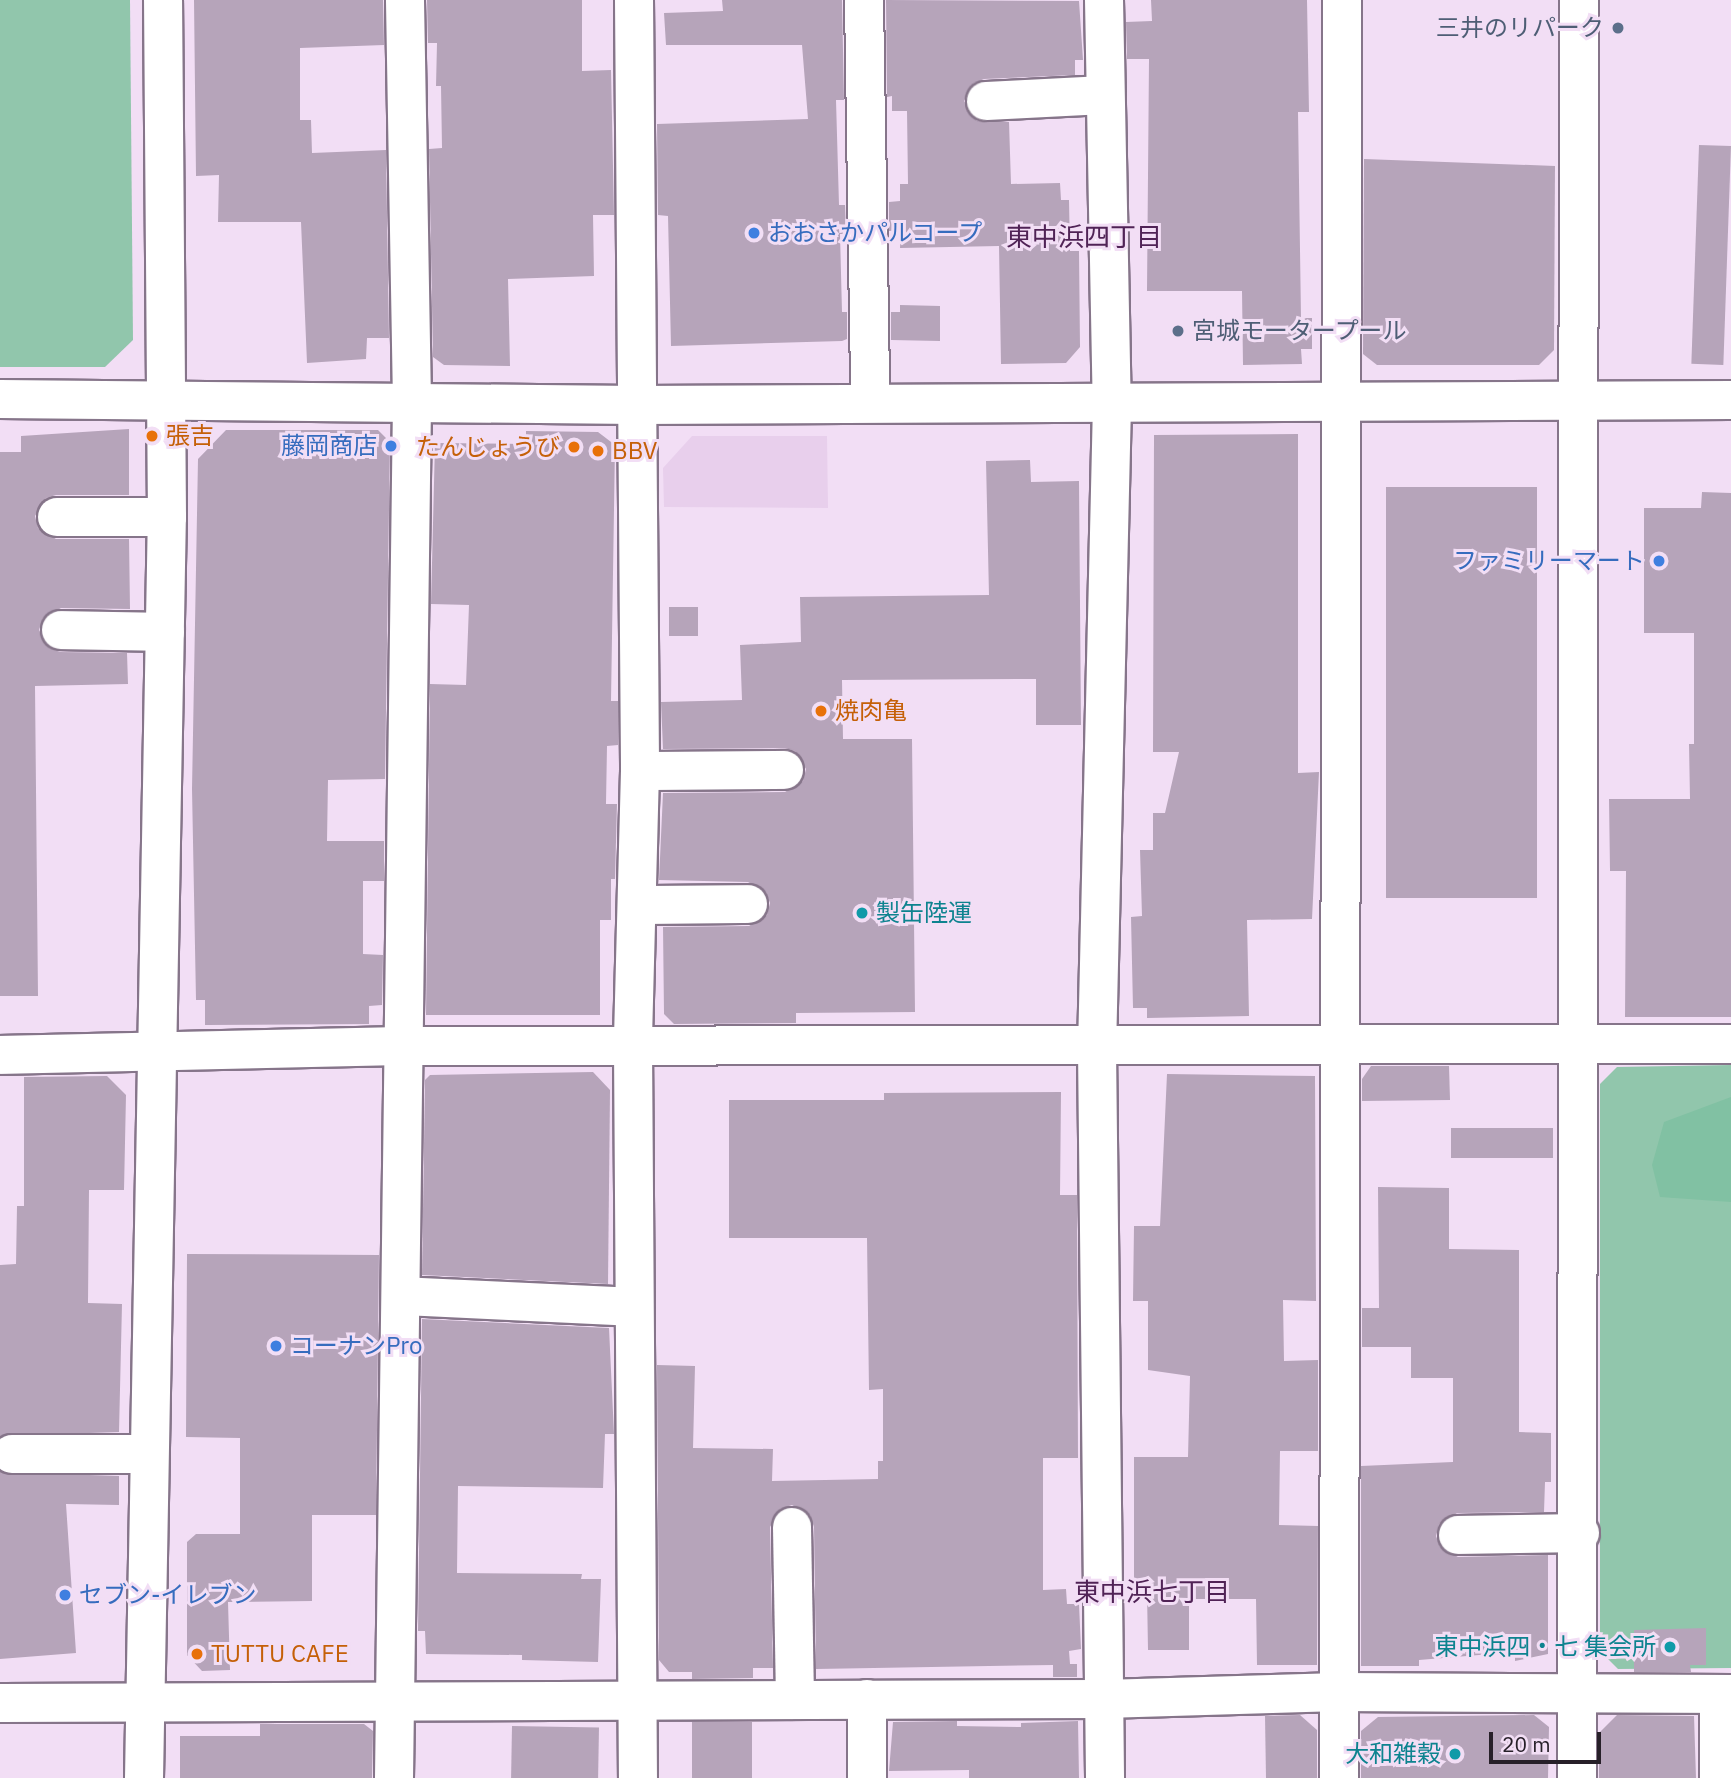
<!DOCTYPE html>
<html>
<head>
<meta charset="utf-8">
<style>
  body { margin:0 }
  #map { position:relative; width:1731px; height:1778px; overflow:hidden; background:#f2def5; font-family:"IBM Plex Sans","Noto Sans JP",sans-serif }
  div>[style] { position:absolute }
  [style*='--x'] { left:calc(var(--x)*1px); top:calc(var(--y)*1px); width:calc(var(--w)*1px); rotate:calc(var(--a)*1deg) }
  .built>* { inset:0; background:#e8cfec }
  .green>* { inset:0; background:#91c6ac }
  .forest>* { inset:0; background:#81c1a3 }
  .building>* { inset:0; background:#b6a4ba; transform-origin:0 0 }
  .roads { filter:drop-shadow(2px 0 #86758a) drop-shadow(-2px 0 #86758a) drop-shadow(0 2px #86758a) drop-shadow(0 -2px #86758a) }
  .minor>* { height:38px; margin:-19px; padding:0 19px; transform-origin:19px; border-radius:19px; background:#fff }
  .dots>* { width:19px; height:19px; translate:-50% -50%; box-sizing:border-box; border:4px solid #f2def5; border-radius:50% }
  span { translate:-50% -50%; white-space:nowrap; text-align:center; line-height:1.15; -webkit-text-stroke:6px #f2def5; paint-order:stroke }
  .service-label { font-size:24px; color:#4e5e75 }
  .right { translate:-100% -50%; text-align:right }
  .left { translate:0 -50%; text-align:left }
  .shop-label { font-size:24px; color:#366cbe }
  .food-label { font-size:24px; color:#c56008 }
  .culture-label { font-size:24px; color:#0d838f }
  .neighbourhood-label { font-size:26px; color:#502356 }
  .scale { position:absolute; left:1489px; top:1732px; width:112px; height:32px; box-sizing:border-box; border:4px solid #272029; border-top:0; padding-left:9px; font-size:21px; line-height:24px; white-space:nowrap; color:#272029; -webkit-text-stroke:5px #f2def5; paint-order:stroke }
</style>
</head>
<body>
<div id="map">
  <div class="built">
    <div style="clip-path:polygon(692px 436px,827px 436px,828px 508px,664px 507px,663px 468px)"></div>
  </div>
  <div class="green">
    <div style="clip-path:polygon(0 0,130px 0,133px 340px,105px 367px,0 367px)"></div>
    <div style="clip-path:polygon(1731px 1065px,1731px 1668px,1618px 1669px,1600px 1651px,1600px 1084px,1617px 1067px)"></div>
  </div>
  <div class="forest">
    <div style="clip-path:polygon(1731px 1097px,1731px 1202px,1660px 1197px,1652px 1165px,1664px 1122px)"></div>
  </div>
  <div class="building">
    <div style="clip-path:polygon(194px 0,383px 0,384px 45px,300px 48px,300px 120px,311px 120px,312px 153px,386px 150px,389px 338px,367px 338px,366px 359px,307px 363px,301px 222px,218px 222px,219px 175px,196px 176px)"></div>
    <div style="clip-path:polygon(427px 0,582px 0,582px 71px,611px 70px,614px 215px,593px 215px,594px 276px,508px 279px,510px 366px,444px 365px,433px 357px,429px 149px,442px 148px,441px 86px,436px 86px,437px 43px,428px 43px)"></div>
    <div style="clip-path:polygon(722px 0,842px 0,844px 100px,836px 100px,839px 205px,845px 205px,846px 234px,840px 234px,842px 312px,847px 312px,847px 339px,842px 341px,671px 346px,668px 216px,658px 215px,657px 124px,808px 119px,802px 45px,666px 45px,664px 13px,723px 11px)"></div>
    <div style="clip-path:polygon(886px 0,1079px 1px,1083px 60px,1075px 60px,1075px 75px,984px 79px,974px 83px,964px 101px,977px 121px,1009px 122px,1011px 184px,1060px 183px,1061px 200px,1069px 200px,1070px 251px,1079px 251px,1080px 347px,1066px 363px,1001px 364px,999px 246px,900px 248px,901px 230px,889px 231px,889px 202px,900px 201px,900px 184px,908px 184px,907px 111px,892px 111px,892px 96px,887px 97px)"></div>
    <div style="clip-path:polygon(1151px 0,1307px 0,1309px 112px,1298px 112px,1301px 318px,1312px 318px,1312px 349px,1301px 349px,1302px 364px,1243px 365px,1242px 291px,1147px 291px,1149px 59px,1127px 59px,1126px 22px,1152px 21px)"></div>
    <div style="left:1699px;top:145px;width:32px;height:219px;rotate:2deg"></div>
    <div style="clip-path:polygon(1364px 159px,1555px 166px,1554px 350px,1539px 365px,1377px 365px,1363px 354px)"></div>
    <div style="clip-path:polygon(900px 305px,940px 306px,940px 341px,891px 340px,891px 312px,900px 312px)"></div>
    <div style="clip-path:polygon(129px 429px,129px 495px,56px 495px,46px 498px,35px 516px,38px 528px,56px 539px,129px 539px,130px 609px,61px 608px,43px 618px,39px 630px,49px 648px,60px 652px,127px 653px,128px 684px,35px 686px,38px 996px,0 996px,0 452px,21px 452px,21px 436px)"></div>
    <div style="clip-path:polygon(226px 430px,378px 430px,390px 442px,385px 779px,328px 780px,327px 841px,384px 841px,384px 881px,363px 881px,363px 954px,383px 955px,382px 1005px,369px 1006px,369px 1024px,205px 1025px,205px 1000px,196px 1000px,192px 789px,198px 459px)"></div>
    <div style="clip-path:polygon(526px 431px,598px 432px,615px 445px,611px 701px,618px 701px,618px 745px,607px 746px,606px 804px,617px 804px,615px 879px,611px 879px,611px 920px,600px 920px,600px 1015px,426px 1015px,430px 684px,466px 685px,469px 605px,431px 604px,435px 443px,526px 444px)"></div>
    <div style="clip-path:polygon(1298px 434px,1298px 773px,1319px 772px,1312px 919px,1247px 920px,1249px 1016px,1147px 1018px,1147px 1008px,1133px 1008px,1131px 917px,1142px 916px,1140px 850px,1153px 850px,1153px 813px,1165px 813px,1179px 752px,1153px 752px,1154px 435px)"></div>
    <div style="clip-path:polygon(1030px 460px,1031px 482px,1079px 481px,1081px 725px,1036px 725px,1036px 679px,842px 680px,843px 739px,912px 739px,915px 1012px,796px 1013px,796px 1023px,674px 1024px,664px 1014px,663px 927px,749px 926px,767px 915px,770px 903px,766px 892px,748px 882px,659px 880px,663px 793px,785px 792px,803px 781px,806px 769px,795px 751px,785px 748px,663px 749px,661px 702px,742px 700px,740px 645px,801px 642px,800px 597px,989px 595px,986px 461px)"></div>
    <div style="left:1386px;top:487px;width:151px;height:411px"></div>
    <div style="clip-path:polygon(1702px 492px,1731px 493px,1731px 1017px,1625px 1017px,1626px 871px,1610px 871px,1609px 799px,1690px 799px,1689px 744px,1694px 744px,1694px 633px,1644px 633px,1644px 508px,1701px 508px)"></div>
    <div style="left:669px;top:607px;width:29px;height:29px"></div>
    <div style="clip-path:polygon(1371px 1066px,1449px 1066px,1450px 1100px,1362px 1101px,1362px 1079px)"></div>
    <div style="clip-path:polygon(593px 1072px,610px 1090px,608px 1284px,422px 1275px,425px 1080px,430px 1075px)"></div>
    <div style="clip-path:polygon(1167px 1074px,1315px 1076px,1316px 1301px,1283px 1300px,1284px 1361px,1318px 1360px,1318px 1451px,1280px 1451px,1279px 1525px,1318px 1526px,1317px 1665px,1257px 1665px,1256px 1599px,1189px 1599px,1189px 1650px,1148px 1650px,1147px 1592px,1134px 1592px,1134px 1457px,1188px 1457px,1190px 1376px,1148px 1370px,1148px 1301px,1133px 1301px,1134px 1226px,1160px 1226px)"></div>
    <div style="clip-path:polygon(107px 1076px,126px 1095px,124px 1190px,89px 1190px,88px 1303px,122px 1304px,119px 1432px,0 1436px,0 1265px,16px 1264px,17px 1206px,24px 1206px,24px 1077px)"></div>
    <div style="clip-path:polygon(1061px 1092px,1060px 1195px,1077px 1195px,1078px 1458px,1043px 1458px,1043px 1590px,1066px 1589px,1067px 1604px,1079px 1604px,1081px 1649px,1069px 1651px,1070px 1664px,1077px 1664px,1077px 1677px,1053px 1677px,1053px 1665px,816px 1669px,814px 1527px,810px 1515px,792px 1505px,780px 1509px,770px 1527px,773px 1668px,753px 1668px,753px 1678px,692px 1679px,692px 1672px,669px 1672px,659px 1660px,657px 1365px,695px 1366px,693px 1448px,773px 1449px,772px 1481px,878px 1479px,878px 1461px,883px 1461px,883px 1389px,869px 1390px,867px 1238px,729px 1238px,729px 1100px,884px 1100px,884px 1093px)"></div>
    <div style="left:1553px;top:1128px;width:30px;height:102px;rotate:90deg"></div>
    <div style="clip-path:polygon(1378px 1187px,1449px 1188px,1449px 1249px,1519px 1250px,1519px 1432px,1551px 1433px,1551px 1482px,1545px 1482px,1544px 1512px,1457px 1513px,1439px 1524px,1436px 1536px,1440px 1547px,1458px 1557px,1548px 1555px,1548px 1654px,1515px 1661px,1515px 1652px,1419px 1660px,1419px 1666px,1361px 1666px,1361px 1466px,1453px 1462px,1453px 1378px,1411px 1378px,1411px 1347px,1362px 1347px,1362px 1308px,1379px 1308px)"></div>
    <div style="clip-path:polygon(187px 1254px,379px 1255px,376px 1515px,312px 1515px,312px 1601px,228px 1602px,230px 1670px,202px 1671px,187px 1655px,187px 1542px,196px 1534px,240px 1534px,240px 1438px,186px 1437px)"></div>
    <div style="clip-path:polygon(422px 1319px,609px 1328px,614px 1434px,605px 1434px,603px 1488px,458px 1486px,457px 1573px,582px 1574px,581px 1579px,601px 1579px,598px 1662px,522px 1660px,522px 1655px,426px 1654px,425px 1631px,418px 1631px)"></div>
    <div style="clip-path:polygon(0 1472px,119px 1476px,119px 1505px,66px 1504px,76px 1653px,0 1659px)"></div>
    <div style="clip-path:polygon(1706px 1628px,1706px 1665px,1690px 1665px,1691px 1672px,1634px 1672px,1634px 1630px)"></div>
    <div style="clip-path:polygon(1300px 1715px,1317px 1730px,1317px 1778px,1266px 1778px,1265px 1716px)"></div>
    <div style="clip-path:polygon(1534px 1715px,1549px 1727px,1548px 1778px,1361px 1778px,1361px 1731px,1378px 1717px)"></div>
    <div style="clip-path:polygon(1617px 1715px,1694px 1716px,1696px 1778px,1599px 1778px,1599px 1733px)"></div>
    <div style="clip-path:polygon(957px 1721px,957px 1726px,1021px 1727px,1021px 1723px,1078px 1721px,1079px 1778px,969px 1778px,969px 1770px,889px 1771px,893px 1722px)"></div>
    <div style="left:692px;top:1722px;width:60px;height:56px"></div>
    <div style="clip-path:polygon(260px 1724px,364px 1724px,373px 1731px,372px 1778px,180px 1778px,180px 1736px,260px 1736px)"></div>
    <div style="left:512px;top:1726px;width:87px;height:52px;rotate:1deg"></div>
  </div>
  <div class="roads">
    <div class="minor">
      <div style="--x:634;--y:0;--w:771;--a:89.55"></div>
      <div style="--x:640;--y:771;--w:276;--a:91.5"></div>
      <div style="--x:633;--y:1047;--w:731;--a:89.61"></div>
      <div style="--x:864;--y:0;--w:403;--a:89.1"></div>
      <div style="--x:1104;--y:0;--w:404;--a:88.9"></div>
      <div style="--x:1112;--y:404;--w:644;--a:91.33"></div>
      <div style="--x:1097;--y:1048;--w:730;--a:89.37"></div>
      <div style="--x:986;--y:101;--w:119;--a:-2.9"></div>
      <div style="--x:0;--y:399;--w:637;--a:0.54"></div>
      <div style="--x:637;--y:405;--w:1094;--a:-0.26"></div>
      <div style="--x:57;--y:517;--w:110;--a:0"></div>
      <div style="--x:61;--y:630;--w:104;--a:1.1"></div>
      <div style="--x:640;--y:771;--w:144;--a:-0.4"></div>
      <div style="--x:638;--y:905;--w:110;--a:-0.5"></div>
      <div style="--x:0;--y:1055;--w:404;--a:-1.3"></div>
      <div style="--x:404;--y:1046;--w:1327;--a:-0.09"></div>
      <div style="--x:402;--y:1296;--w:231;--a:2.7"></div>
      <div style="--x:12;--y:1454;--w:135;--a:0"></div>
      <div style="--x:792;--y:1527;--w:173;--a:89"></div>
      <div style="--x:1458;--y:1535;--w:122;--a:-0.9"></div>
      <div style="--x:1719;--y:1695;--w:83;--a:90"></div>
      <div style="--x:867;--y:1699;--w:79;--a:90"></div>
      <div style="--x:0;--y:1703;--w:1104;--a:-0.21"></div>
      <div style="--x:1104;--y:1699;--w:235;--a:-1.7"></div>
      <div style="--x:1339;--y:1692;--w:392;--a:0.3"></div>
      <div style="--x:144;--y:1778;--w:1261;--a:-88.96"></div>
      <div style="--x:167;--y:517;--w:517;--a:-90.44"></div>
      <div style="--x:394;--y:1778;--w:1376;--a:-89.25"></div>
      <div style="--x:412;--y:402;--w:402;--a:-91"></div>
      <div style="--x:1339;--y:1778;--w:1778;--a:-89.9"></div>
      <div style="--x:1577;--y:1778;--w:1778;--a:-89.94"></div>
    </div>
  </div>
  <div class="dots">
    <div style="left:1618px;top:28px;background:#5c6f8a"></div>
    <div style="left:754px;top:233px;background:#3f7fe0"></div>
    <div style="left:1178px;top:331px;background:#5c6f8a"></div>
    <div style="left:152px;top:436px;background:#e8710a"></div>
    <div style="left:391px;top:446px;background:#3f7fe0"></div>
    <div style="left:574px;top:447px;background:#e8710a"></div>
    <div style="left:598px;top:451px;background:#e8710a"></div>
    <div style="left:1659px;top:561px;background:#3f7fe0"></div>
    <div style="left:821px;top:711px;background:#e8710a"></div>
    <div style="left:862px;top:913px;background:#0f9aa8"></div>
    <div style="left:276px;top:1346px;background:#3f7fe0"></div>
    <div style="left:65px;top:1595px;background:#3f7fe0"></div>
    <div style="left:1670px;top:1647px;background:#0f9aa8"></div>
    <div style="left:197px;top:1654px;background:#e8710a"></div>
    <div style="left:1455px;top:1754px;background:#0f9aa8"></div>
  </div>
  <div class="service-label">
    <span class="right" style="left:1604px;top:28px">三井のリパーク</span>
    <span class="left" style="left:1192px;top:331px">宮城モータープール</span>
  </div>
  <div class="shop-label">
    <span class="left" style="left:768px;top:233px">おおさかパルコープ</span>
    <span class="right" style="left:377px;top:446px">藤岡商店</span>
    <span class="right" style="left:1645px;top:561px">ファミリーマート</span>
    <span class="left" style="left:290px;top:1346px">コーナンPro</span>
    <span class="left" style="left:79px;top:1595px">セブン-イレブン</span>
  </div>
  <div class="food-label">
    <span class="left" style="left:166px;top:436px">張吉</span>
    <span class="right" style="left:560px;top:447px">たんじょうび</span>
    <span class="left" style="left:612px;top:451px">BBV</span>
    <span class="left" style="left:835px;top:711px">焼肉亀</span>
    <span class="left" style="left:211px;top:1654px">TUTTU CAFE</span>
  </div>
  <div class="culture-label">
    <span class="left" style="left:876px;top:913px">製缶陸運</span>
    <span class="right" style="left:1656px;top:1647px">東中浜四・七 集会所</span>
    <span class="right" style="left:1441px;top:1754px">大和雑穀</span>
  </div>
  <div class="neighbourhood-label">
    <span style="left:1084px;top:237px">東中浜四丁目</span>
    <span style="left:1152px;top:1592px">東中浜七丁目</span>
  </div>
  <div class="scale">20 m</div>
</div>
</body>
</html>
